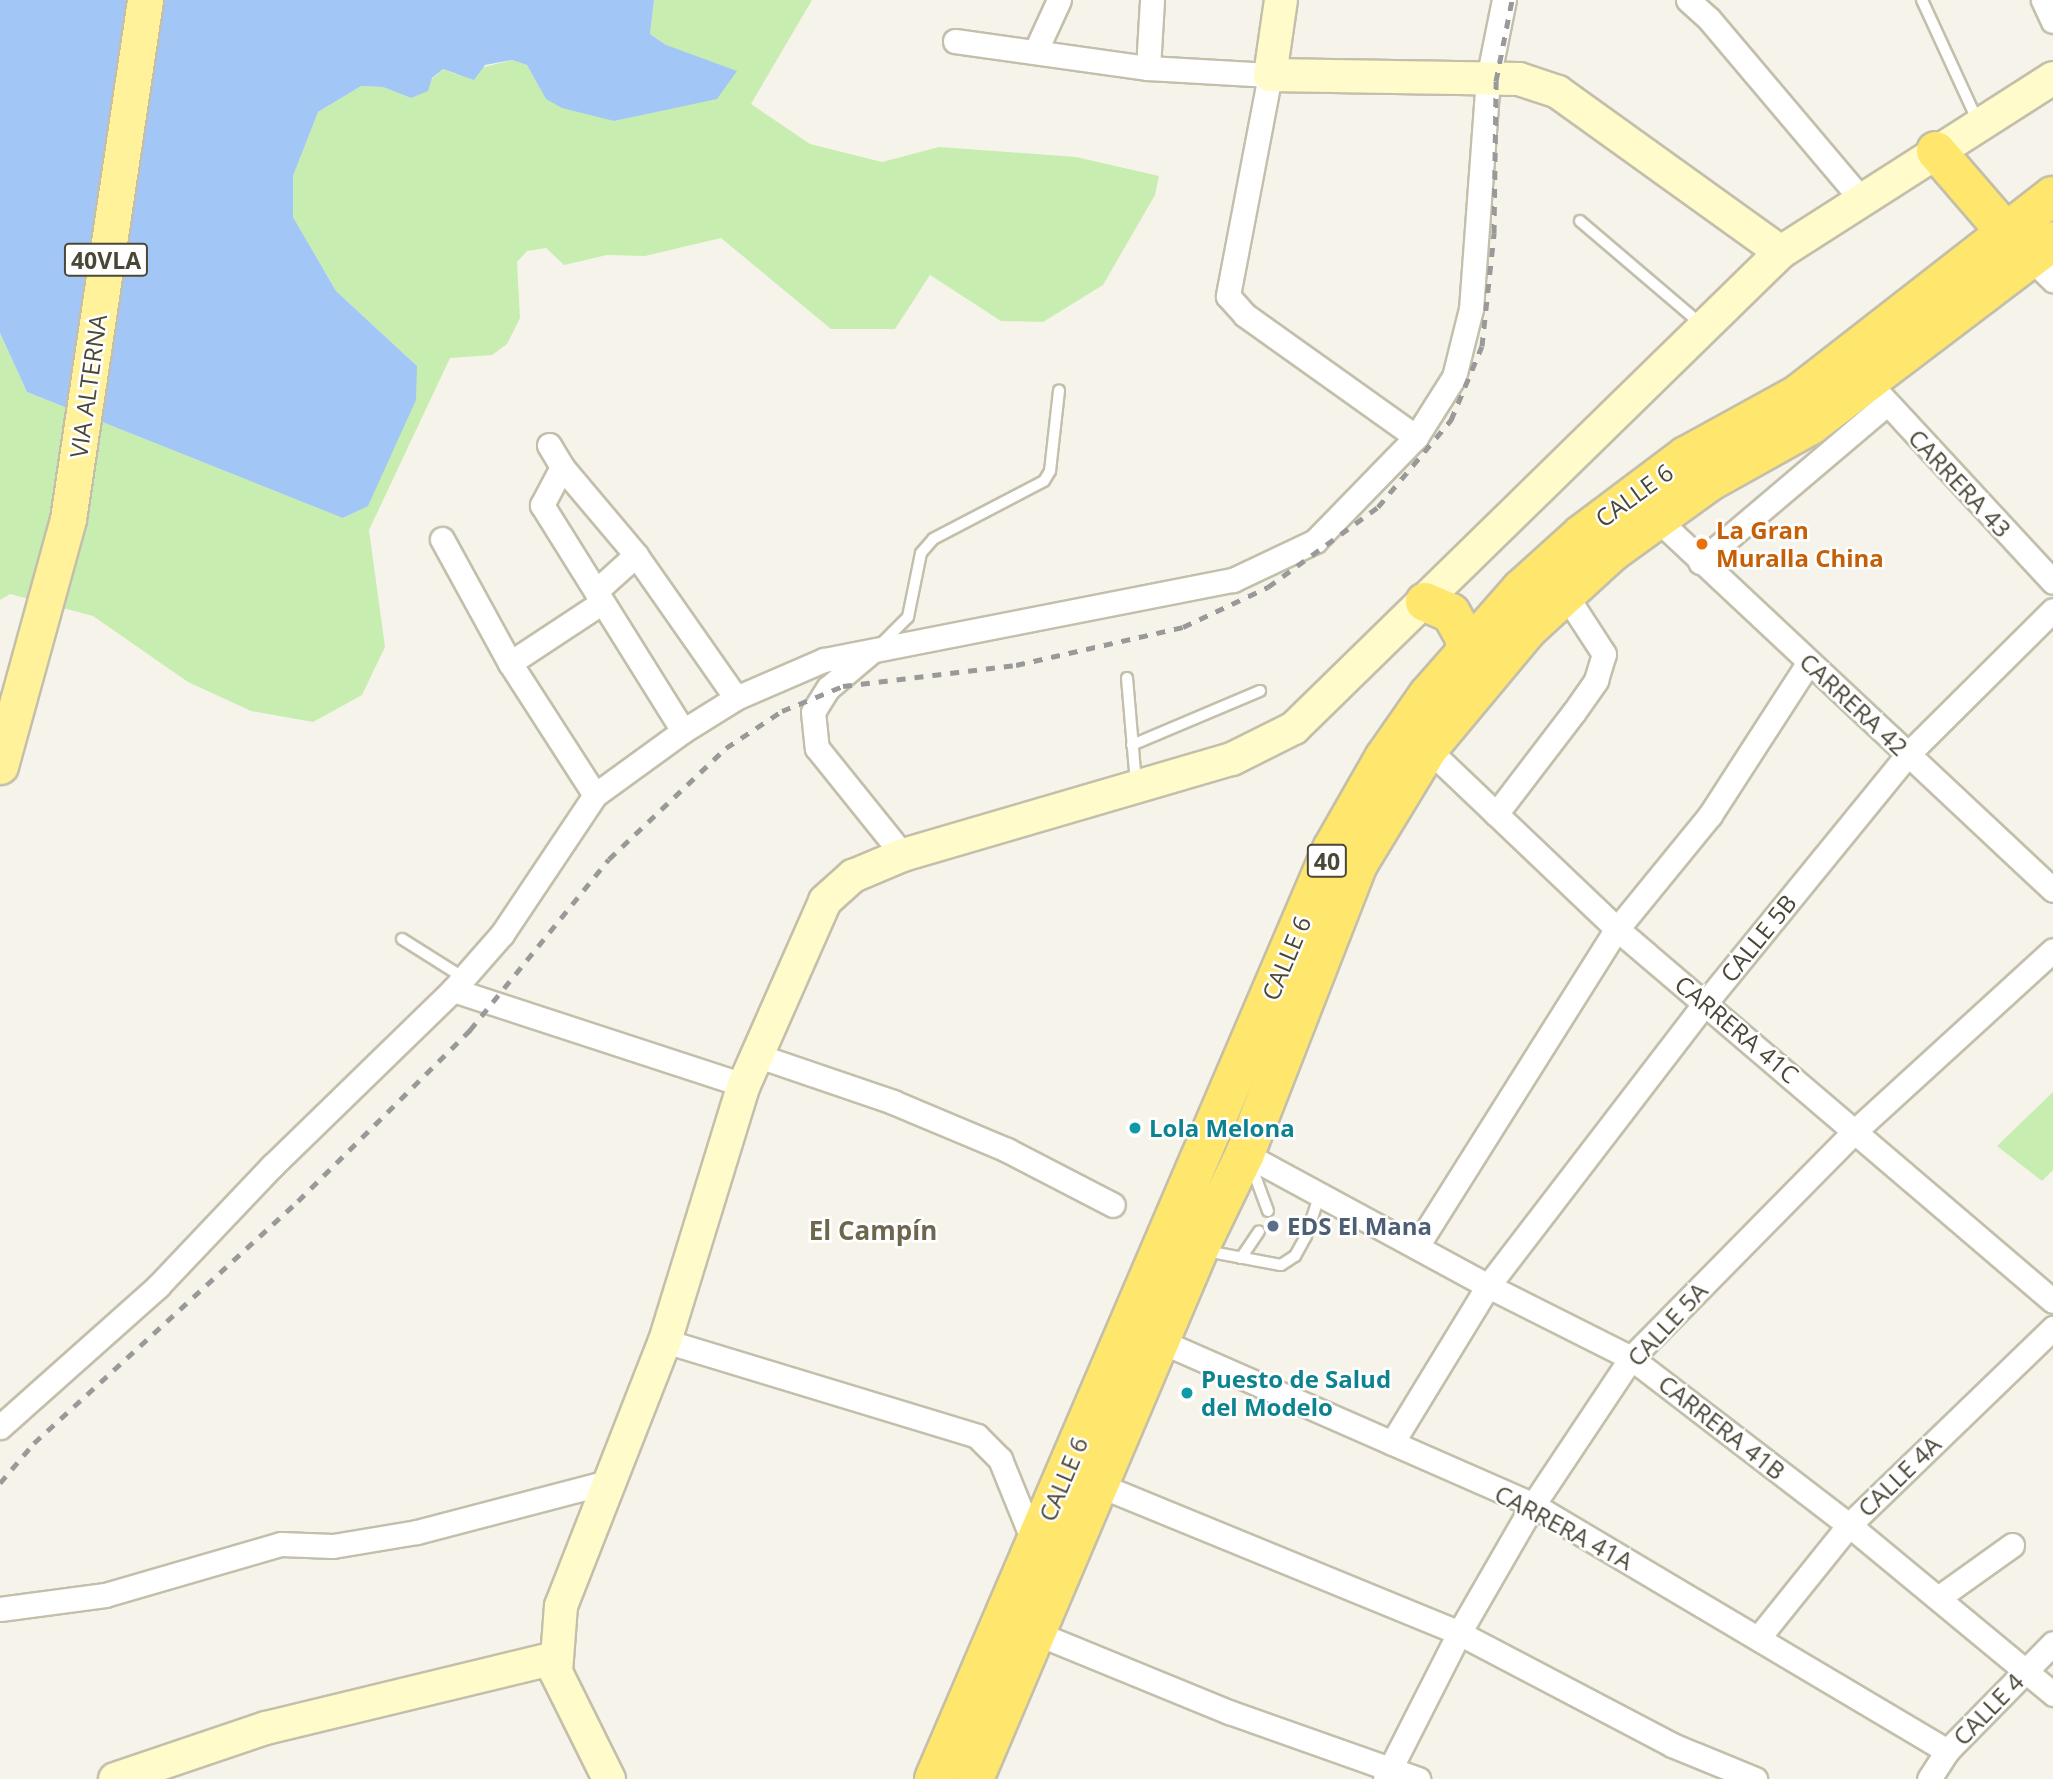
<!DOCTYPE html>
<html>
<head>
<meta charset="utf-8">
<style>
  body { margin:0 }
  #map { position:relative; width:2053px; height:1779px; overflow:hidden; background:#f6f4ea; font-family:"Open Sans",sans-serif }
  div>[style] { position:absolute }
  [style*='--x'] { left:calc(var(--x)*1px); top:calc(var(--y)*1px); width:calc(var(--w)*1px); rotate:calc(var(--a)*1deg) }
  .green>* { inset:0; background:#c8edb0 }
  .water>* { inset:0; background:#a2c7f7 }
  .roads { filter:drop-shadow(2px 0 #c3bfab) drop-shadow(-2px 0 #c3bfab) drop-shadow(0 2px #c3bfab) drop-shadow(0 -2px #c3bfab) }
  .lane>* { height:10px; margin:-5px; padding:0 5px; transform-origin:5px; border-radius:5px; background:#fff }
  .street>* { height:23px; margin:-11.5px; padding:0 11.5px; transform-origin:11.5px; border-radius:11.5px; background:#fff }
  .secondary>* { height:32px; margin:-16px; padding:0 16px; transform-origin:16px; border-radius:16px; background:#fffbcb }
  .primary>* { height:35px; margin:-17.5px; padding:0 17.5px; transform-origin:17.5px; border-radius:17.5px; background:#fff29a }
  .highway>* { height:38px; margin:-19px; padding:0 19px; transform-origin:19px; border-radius:19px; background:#ffe66c }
  .rail>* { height:5px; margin-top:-2.5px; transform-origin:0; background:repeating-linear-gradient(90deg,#999 0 9px,transparent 0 18px) }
  .dots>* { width:19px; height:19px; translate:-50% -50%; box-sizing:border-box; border:4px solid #fff; border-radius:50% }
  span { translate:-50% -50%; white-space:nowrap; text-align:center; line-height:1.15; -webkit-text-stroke:5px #fff; paint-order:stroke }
  .shield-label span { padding:2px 5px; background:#fff; border:2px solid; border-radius:5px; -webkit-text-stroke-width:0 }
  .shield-label { font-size:23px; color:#4b4737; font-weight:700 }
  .street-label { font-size:24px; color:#4b4737 }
  .food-label { font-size:24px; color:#c56008; font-weight:700 }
  .left { translate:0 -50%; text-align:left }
  .culture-label { font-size:24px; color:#0d838f; font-weight:700 }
  .service-label { font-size:24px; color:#4e5e75; font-weight:700 }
  .neighbourhood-label { font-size:26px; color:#6f674d; font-weight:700 }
</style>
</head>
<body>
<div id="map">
  <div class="green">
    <div style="clip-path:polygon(654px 0,812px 0,751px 104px,810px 144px,882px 162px,939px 147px,1076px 157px,1159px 176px,1155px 195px,1103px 285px,1043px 322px,1001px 321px,930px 275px,895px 329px,831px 329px,721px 238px,645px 256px,607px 255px,564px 265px,546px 248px,527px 251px,517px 262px,520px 318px,507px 344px,492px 355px,450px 358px,369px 530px,385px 647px,362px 695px,313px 722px,251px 711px,188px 682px,93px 616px,10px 594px,0 600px,0 333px,27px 392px,344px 518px,368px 505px,417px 366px,336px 291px,293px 217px,293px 176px,318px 112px,361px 86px,383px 87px,411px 98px,443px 69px,456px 74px,512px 60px,527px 65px,547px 99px,614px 121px,674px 106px,666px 45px,650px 34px)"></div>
    <div style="clip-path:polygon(2053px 1092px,2053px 1170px,2042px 1181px,1997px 1146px)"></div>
  </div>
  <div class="water">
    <div style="clip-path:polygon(0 0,654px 0,650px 34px,666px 45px,737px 71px,717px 99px,614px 121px,562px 108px,546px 99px,527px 65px,512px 60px,485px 65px,474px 80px,443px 69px,432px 78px,428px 91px,411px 98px,383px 87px,361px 86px,318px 112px,293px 176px,293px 217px,336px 291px,417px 366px,416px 400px,368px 506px,343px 518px,27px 392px,0 333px)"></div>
  </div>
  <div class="roads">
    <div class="lane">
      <div style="--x:1922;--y:0;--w:134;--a:65.3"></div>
      <div style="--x:1580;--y:221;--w:160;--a:40.4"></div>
      <div style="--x:881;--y:644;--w:38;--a:-45"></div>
      <div style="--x:908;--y:617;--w:65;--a:-78.5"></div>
      <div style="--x:921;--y:553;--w:18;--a:-49"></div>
      <div style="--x:933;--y:539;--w:125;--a:-27.6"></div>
      <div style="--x:1044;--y:481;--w:12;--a:-59"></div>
      <div style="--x:1050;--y:471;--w:81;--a:-83.6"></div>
      <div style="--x:1127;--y:678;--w:106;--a:85.1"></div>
      <div style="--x:1132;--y:745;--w:139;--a:-22.9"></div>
      <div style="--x:402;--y:939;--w:73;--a:32.2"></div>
      <div style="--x:1251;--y:1165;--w:49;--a:69.7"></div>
      <div style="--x:1206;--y:1251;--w:76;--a:10.6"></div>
      <div style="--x:1281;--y:1265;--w:17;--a:-33"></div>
      <div style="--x:1295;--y:1256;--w:23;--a:-61"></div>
      <div style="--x:1306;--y:1236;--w:41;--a:-71.6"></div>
      <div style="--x:1241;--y:1258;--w:32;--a:-56"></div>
    </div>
    <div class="street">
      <div style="--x:1688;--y:0;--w:28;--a:42"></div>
      <div style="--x:1709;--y:19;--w:234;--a:49.8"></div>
      <div style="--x:2043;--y:0;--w:23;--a:65"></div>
      <div style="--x:955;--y:41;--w:195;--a:8"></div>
      <div style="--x:1148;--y:68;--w:122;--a:3.3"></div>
      <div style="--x:1270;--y:75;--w:225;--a:100.8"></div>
      <div style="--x:1228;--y:296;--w:25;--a:48"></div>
      <div style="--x:1245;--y:315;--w:210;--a:35.5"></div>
      <div style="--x:1036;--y:50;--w:55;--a:-65.3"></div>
      <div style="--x:1148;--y:68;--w:68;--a:-86.6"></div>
      <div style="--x:2030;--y:258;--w:32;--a:44"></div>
      <div style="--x:1868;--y:382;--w:272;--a:47.2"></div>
      <div style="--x:549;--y:445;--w:26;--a:59"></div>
      <div style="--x:562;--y:467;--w:115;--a:49.9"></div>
      <div style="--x:636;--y:555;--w:174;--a:55"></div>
      <div style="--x:562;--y:467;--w:43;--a:117.8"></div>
      <div style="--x:542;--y:505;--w:266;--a:58"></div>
      <div style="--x:1656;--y:518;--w:544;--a:43.14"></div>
      <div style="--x:442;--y:539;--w:141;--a:61.3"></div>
      <div style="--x:510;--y:663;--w:157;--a:57.2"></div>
      <div style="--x:1700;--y:562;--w:244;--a:-40.3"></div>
      <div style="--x:596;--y:591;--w:54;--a:-42"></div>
      <div style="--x:872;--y:651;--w:57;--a:139.9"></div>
      <div style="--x:828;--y:688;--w:28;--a:122"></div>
      <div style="--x:813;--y:712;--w:36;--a:84"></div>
      <div style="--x:817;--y:748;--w:137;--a:51.2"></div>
      <div style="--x:510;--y:663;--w:109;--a:-33.4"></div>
      <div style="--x:1428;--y:749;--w:261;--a:43.6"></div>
      <div style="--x:1617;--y:929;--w:573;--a:40.47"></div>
      <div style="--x:1496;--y:814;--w:128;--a:-52.6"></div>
      <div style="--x:1574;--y:712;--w:39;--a:-55"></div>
      <div style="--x:1596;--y:680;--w:27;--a:-73"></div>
      <div style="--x:1604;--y:654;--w:72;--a:-123"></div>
      <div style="--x:453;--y:990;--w:306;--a:18.1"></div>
      <div style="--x:756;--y:1055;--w:145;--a:18.9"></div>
      <div style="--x:893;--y:1102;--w:124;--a:22.8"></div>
      <div style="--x:1007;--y:1150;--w:119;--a:27.4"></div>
      <div style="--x:1245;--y:1154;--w:277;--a:28.5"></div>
      <div style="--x:1488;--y:1286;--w:160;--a:26.7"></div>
      <div style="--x:1631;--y:1358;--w:275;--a:37.5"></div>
      <div style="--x:1849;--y:1525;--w:265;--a:39.6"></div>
      <div style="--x:1417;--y:1246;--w:375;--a:-57.8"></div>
      <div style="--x:1617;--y:929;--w:147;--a:-50.8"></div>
      <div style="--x:1710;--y:815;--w:182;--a:-57.1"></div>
      <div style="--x:665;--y:1341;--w:326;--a:16.9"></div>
      <div style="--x:977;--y:1436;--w:33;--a:45"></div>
      <div style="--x:1000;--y:1459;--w:93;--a:67.9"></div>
      <div style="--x:1160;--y:1341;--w:407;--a:23.7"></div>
      <div style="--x:1533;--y:1505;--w:482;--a:30.7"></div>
      <div style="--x:0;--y:1427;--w:212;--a:-41.7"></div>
      <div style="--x:158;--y:1286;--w:166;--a:-46.5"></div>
      <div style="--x:272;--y:1166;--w:252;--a:-44.2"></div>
      <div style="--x:453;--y:990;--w:74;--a:-48.8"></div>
      <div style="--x:502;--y:934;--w:167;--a:-56.2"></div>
      <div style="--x:595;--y:795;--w:109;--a:-36"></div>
      <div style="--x:683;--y:731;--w:62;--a:-31.9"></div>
      <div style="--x:736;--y:698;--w:96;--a:-23.4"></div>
      <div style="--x:824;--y:660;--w:417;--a:-11.1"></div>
      <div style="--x:1233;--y:580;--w:91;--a:-25.4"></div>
      <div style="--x:1315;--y:541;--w:145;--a:-45.8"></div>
      <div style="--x:1416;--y:437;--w:71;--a:-57.7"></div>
      <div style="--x:1454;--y:377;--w:70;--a:-76"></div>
      <div style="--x:1471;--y:309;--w:231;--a:-85.8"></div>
      <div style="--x:1488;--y:79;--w:81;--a:-78.6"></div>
      <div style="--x:1392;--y:1443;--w:184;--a:-58.6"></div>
      <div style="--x:1488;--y:1286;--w:358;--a:-52.5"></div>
      <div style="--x:1706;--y:1002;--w:320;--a:-50.8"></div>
      <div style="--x:1908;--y:754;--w:204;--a:-44.8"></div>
      <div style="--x:1099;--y:1485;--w:389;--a:22.3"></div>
      <div style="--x:1459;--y:1633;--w:241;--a:27.7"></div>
      <div style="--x:1672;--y:1745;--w:90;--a:22.3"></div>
      <div style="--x:1938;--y:1598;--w:91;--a:-35.6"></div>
      <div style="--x:0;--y:1609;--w:106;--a:-7.6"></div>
      <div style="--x:105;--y:1595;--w:183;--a:-16.2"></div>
      <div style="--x:281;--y:1544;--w:52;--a:2.2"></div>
      <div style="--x:333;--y:1546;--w:85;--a:-9.5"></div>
      <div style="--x:417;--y:1532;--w:196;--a:-14.7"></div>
      <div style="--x:1036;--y:1633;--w:209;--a:22.3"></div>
      <div style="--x:1229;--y:1712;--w:201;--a:19.5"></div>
      <div style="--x:1759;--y:1637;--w:144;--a:-51.2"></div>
      <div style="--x:1849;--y:1525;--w:284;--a:-44"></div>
      <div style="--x:1385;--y:1779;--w:164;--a:-63.1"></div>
      <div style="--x:1459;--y:1633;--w:148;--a:-60"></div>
      <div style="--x:1533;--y:1505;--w:177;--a:-56.3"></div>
      <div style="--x:1631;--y:1358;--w:319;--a:-45.4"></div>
      <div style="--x:1855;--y:1131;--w:268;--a:-42.4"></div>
      <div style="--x:1929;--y:1779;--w:33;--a:-57"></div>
      <div style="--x:1947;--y:1751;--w:151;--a:-45.5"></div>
    </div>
    <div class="secondary">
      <div style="--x:1281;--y:0;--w:76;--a:98.3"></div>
      <div style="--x:1270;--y:75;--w:249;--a:0.9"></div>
      <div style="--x:1519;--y:79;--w:41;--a:18.4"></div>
      <div style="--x:1558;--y:92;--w:274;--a:35.7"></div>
      <div style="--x:115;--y:1779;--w:159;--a:-18.7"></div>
      <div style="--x:266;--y:1728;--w:297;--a:-13.6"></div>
      <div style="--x:609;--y:1779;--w:119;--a:-116.4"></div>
      <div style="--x:556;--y:1672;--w:66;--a:-85.7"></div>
      <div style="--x:561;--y:1606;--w:285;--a:-68.6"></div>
      <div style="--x:665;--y:1341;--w:268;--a:-72.9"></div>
      <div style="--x:744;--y:1085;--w:201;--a:-66.2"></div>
      <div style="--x:825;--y:901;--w:38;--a:-42"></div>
      <div style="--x:853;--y:876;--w:54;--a:-22.8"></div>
      <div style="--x:903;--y:855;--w:343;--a:-16.3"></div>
      <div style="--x:1232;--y:759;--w:69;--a:-26.6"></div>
      <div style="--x:1294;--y:728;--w:681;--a:-44.35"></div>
      <div style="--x:1781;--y:252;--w:323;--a:-32.6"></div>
    </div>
    <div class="primary">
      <div style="--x:0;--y:766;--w:256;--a:-74.6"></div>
      <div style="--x:68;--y:519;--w:525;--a:-81.56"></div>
    </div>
    <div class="highway">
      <div style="--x:1936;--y:151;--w:107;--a:49.2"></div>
      <div style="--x:1425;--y:602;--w:28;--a:23"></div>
      <div style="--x:1451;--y:613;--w:29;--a:61"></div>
      <div style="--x:1465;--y:638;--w:12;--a:90"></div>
      <div style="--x:934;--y:1779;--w:1012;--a:-66.83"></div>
      <div style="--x:1332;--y:849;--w:105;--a:-60.3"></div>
      <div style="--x:1384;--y:758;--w:77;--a:-55.1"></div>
      <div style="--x:1428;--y:695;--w:141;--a:-48.7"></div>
      <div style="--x:1521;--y:589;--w:82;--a:-42"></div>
      <div style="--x:1582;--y:534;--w:130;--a:-36.9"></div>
      <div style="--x:1686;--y:456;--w:127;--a:-28.8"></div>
      <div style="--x:1797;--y:395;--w:324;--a:-37.9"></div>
      <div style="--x:974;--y:1779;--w:576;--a:-67"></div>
      <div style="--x:1199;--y:1249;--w:106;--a:-64.2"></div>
      <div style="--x:1245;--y:1154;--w:309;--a:-68.7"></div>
      <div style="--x:1357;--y:866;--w:137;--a:-58.7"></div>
      <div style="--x:1428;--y:749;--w:155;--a:-50.2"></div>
      <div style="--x:1527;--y:630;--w:115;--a:-42.5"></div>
      <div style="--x:1612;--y:552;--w:120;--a:-35.8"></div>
      <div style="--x:1709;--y:482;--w:117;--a:-29.2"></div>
      <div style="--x:1811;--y:425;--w:304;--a:-37.2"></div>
    </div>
  </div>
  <div class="rail">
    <div style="--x:0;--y:1483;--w:52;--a:-49.6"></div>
    <div style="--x:34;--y:1443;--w:358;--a:-42.5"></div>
    <div style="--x:298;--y:1201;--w:243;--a:-44.8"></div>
    <div style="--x:470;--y:1030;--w:220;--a:-50.9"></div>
    <div style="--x:609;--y:859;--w:161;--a:-43.5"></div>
    <div style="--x:726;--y:748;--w:67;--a:-33.5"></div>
    <div style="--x:782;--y:711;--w:66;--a:-22.3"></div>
    <div style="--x:843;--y:686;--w:174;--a:-6.9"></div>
    <div style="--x:1016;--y:665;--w:171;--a:-12.8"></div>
    <div style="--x:1183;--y:627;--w:94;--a:-25.2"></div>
    <div style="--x:1268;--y:587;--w:136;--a:-36"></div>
    <div style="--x:1378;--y:507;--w:114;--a:-50"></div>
    <div style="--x:1451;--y:420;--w:80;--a:-67.3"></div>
    <div style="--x:1482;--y:346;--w:114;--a:-83.9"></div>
    <div style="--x:1494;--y:233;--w:152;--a:-89.2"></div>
    <div style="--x:1496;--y:81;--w:83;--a:-78.8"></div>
  </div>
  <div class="dots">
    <div style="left:1702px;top:544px;background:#e8710a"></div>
    <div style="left:1135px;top:1128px;background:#0f9aa8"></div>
    <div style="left:1273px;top:1226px;background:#5c6f8a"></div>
    <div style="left:1187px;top:1393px;background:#0f9aa8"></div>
  </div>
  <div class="shield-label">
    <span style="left:106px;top:260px">40VLA</span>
    <span style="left:1327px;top:861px">40</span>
  </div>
  <div class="street-label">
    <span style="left:88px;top:386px;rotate:-82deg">VIA ALTERNA</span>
    <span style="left:1960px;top:483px;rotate:47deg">CARRERA 43</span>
    <span style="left:1634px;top:495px;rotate:-36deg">CALLE 6</span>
    <span style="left:1854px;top:704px;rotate:43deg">CARRERA 42</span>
    <span style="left:1758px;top:938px;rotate:-51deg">CALLE 5B</span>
    <span style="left:1286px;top:958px;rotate:-67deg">CALLE 6</span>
    <span style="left:1737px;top:1029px;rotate:40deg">CARRERA 41C</span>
    <span style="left:1667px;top:1324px;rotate:-47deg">CALLE 5A</span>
    <span style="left:1722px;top:1427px;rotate:38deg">CARRERA 41B</span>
    <span style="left:1899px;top:1476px;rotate:-44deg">CALLE 4A</span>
    <span style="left:1063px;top:1479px;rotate:-67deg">CALLE 6</span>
    <span style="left:1564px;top:1527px;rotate:28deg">CARRERA 41A</span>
    <span style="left:1988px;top:1709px;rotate:-46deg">CALLE 4</span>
  </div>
  <div class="food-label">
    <span class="left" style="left:1716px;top:544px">La Gran<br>Muralla China</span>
  </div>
  <div class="culture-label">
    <span class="left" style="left:1149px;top:1128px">Lola Melona</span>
    <span class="left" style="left:1201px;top:1393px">Puesto de Salud<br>del Modelo</span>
  </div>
  <div class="service-label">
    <span class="left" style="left:1287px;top:1226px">EDS El Mana</span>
  </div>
  <div class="neighbourhood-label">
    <span style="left:873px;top:1231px">El Campín</span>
  </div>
</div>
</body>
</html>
